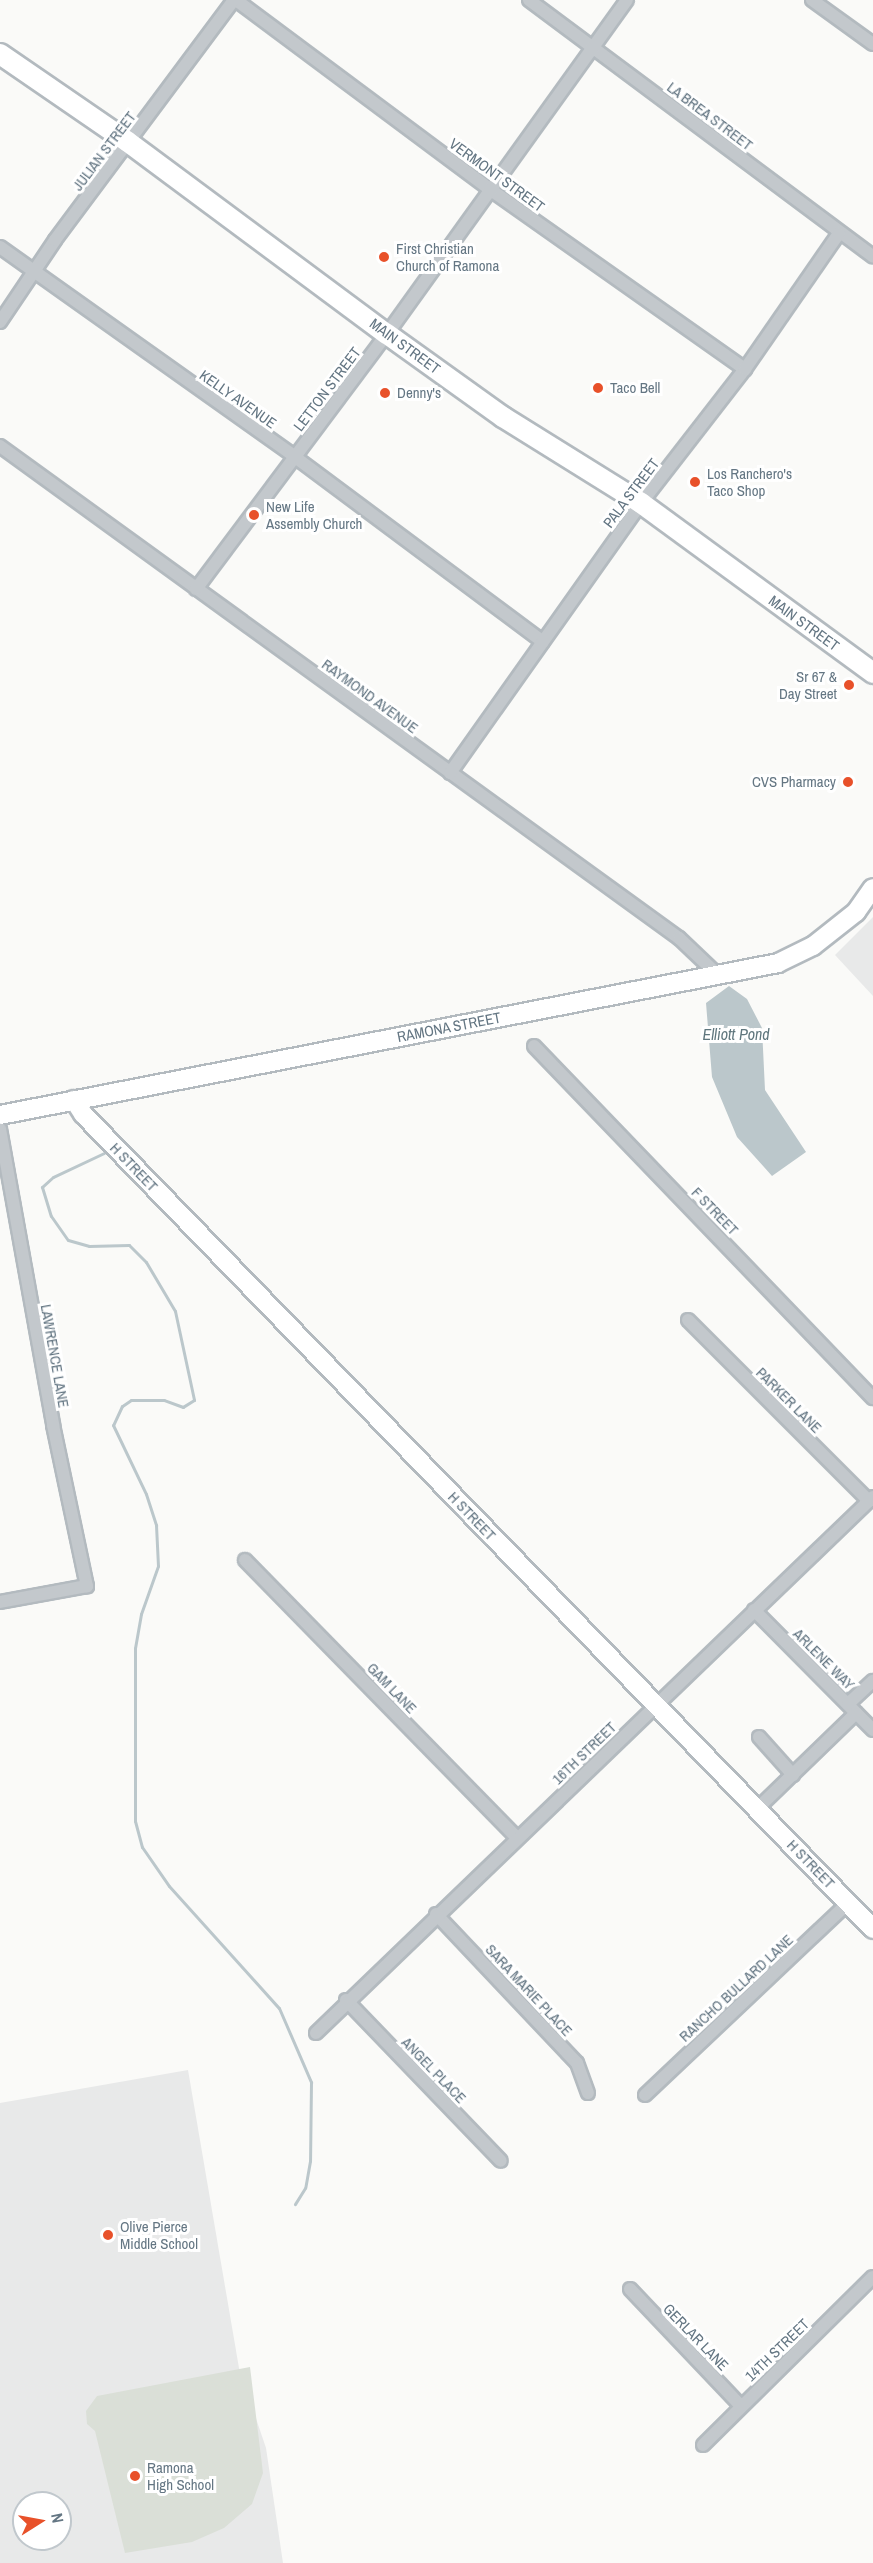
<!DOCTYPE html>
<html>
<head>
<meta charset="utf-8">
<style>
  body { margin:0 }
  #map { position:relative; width:873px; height:2563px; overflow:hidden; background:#fafaf8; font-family:"Archivo Narrow",sans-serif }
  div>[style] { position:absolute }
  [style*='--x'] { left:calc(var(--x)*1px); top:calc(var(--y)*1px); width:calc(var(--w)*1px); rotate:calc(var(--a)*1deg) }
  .built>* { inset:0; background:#e8e9e9 }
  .green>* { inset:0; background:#dadfd7 }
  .water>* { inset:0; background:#bbc7cb }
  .stream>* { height:3px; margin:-1.5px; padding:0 1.5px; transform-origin:1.5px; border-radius:1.5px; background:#bbc7cb }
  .roads { filter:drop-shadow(2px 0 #b3babf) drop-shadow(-2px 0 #b3babf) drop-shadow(0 2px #b3babf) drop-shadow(0 -2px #b3babf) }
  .street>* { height:12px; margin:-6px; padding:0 6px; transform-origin:6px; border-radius:6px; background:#c3c8cc }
  .secondary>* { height:18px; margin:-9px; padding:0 9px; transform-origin:9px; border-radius:9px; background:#fff }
  .primary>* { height:20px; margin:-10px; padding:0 10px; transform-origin:10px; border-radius:10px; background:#fff }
  .dots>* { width:16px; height:16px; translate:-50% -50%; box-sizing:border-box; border:3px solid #fff; border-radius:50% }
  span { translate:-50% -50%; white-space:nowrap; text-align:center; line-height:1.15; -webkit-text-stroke:6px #fff; paint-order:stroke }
  .street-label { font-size:15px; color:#647683 }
  .poi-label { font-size:15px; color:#647683 }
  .left { translate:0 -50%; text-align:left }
  .right { translate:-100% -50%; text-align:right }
  .water-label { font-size:16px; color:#5f767d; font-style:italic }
  .north { position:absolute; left:12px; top:2491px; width:60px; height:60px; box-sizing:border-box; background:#fff; border:2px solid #c1c8cd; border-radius:50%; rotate:79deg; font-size:16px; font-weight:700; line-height:24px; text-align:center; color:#647683 }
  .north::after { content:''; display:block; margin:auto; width:21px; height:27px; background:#e8512a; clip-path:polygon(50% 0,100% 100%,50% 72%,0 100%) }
</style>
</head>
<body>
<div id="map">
  <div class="built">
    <div style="clip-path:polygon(873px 917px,873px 996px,835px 955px)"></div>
    <div style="clip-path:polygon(evenodd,188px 2070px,239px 2368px,266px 2448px,283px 2563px,0 2563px,0 2103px,188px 2070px,24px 2503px,60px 2503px,60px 2539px,24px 2539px,24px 2503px)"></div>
  </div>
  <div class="green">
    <div style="clip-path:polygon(250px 2367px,263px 2473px,252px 2504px,224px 2528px,192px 2542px,125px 2553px,95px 2431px,87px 2424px,86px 2411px,97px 2396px)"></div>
  </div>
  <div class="water">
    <div style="clip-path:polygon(729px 986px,747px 999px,762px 1028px,765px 1090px,806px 1152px,772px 1176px,737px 1137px,712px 1077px,706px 1003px)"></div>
  </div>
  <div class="stream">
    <div style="--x:104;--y:1153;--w:56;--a:154.8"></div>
    <div style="--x:53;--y:1177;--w:15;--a:138"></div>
    <div style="--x:42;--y:1187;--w:30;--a:73"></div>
    <div style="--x:51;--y:1216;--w:29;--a:55"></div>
    <div style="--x:68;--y:1240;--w:22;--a:16"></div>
    <div style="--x:89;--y:1246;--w:40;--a:-1.4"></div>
    <div style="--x:129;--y:1245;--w:24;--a:45"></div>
    <div style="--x:146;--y:1262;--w:57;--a:59.4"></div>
    <div style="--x:175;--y:1311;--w:91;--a:77.9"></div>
    <div style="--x:194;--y:1400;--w:13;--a:148"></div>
    <div style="--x:183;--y:1407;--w:20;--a:-160"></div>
    <div style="--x:164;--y:1400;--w:33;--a:180"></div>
    <div style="--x:131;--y:1400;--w:11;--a:146"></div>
    <div style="--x:122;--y:1406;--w:21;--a:115"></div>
    <div style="--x:113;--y:1425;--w:76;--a:64.4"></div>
    <div style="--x:146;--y:1494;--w:33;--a:72"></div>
    <div style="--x:156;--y:1525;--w:41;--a:87.2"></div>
    <div style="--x:158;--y:1566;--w:51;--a:109.5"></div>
    <div style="--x:141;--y:1614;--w:35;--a:100"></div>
    <div style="--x:135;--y:1648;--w:173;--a:90"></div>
    <div style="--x:135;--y:1821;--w:27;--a:75"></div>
    <div style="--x:142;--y:1847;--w:47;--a:55.3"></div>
    <div style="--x:169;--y:1886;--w:164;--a:48"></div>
    <div style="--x:279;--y:2008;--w:81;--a:66.6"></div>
    <div style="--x:311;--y:2082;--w:79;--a:90.7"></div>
    <div style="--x:310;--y:2161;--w:27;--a:100"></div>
    <div style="--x:305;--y:2188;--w:19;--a:122"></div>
  </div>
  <div class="roads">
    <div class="street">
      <div style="--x:236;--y:0;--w:318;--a:36.7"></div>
      <div style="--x:491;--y:190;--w:311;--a:35.2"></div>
      <div style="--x:529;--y:0;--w:429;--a:36.7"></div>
      <div style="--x:812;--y:0;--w:75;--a:35.8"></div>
      <div style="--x:0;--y:247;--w:362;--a:35.4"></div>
      <div style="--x:295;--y:457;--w:309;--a:36.7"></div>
      <div style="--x:0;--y:322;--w:99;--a:-56.1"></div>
      <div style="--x:55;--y:240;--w:299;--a:-53.3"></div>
      <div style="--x:0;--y:446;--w:839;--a:35.93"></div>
      <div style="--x:679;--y:938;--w:54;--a:43.5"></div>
      <div style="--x:196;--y:589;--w:319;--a:-53.2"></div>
      <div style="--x:387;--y:334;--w:411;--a:-54.3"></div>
      <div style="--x:450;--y:773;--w:331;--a:-54.7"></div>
      <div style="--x:641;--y:503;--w:170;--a:-52.2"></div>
      <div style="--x:745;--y:369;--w:165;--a:-55.3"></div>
      <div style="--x:534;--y:1046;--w:489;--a:46.1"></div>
      <div style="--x:0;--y:1129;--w:301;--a:79.8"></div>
      <div style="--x:53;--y:1425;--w:165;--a:78.1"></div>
      <div style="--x:87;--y:1586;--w:88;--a:169.6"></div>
      <div style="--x:688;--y:1320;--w:256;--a:45"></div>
      <div style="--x:245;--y:1560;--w:389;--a:45.6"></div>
      <div style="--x:754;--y:1610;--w:169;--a:45.2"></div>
      <div style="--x:848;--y:1704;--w:34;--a:-43"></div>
      <div style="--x:759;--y:1737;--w:51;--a:48.2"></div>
      <div style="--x:757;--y:1809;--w:138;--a:-44.1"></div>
      <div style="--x:436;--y:1914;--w:205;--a:46.6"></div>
      <div style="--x:577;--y:2063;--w:32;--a:70"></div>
      <div style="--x:346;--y:2000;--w:223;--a:46.1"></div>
      <div style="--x:316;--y:2033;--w:773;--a:-43.9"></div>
      <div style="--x:645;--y:2095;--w:279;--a:-43.4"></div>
      <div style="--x:630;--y:2289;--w:161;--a:46.5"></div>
      <div style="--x:703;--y:2445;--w:239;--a:-44.7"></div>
    </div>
    <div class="secondary">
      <div style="--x:74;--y:1100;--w:17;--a:57"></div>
      <div style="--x:83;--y:1114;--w:1135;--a:45.89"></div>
      <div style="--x:0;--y:1115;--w:793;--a:-11.05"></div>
      <div style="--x:778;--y:963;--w:39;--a:-26"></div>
      <div style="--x:813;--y:946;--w:55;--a:-38.3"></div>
      <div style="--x:856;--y:912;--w:29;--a:-55"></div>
    </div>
    <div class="primary">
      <div style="--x:0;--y:54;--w:155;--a:34.5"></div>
      <div style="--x:128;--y:142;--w:322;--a:36.6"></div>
      <div style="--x:387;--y:334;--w:143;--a:35.6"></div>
      <div style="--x:503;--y:417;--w:163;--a:31.9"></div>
      <div style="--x:641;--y:503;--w:288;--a:36.2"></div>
    </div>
  </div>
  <div class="dots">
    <div style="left:384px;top:257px;background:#e8512a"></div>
    <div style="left:598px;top:388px;background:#e8512a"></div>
    <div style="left:385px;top:393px;background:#e8512a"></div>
    <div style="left:695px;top:482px;background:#e8512a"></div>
    <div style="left:254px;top:515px;background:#e8512a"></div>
    <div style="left:849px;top:685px;background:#e8512a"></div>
    <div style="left:848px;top:782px;background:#e8512a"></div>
    <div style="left:108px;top:2235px;background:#e8512a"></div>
    <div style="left:135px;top:2476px;background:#e8512a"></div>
  </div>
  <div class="street-label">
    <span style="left:710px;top:116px;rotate:37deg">LA BREA STREET</span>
    <span style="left:104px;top:151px;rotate:-53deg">JULIAN STREET</span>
    <span style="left:497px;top:175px;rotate:36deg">VERMONT STREET</span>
    <span style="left:405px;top:346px;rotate:36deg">MAIN STREET</span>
    <span style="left:327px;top:389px;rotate:-53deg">LETTON STREET</span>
    <span style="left:238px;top:399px;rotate:35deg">KELLY AVENUE</span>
    <span style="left:631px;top:493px;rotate:-53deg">PALA STREET</span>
    <span style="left:804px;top:623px;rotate:36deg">MAIN STREET</span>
    <span style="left:370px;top:696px;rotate:36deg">RAYMOND AVENUE</span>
    <span style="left:449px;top:1027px;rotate:-11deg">RAMONA STREET</span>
    <span style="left:134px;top:1167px;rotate:46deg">H STREET</span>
    <span style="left:715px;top:1211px;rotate:46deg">F STREET</span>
    <span style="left:55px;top:1356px;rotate:80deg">LAWRENCE LANE</span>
    <span style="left:789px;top:1400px;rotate:45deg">PARKER LANE</span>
    <span style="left:472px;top:1516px;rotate:46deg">H STREET</span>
    <span style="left:824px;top:1659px;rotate:45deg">ARLENE WAY</span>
    <span style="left:392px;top:1688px;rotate:46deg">GAM LANE</span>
    <span style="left:584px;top:1753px;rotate:-44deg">16TH STREET</span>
    <span style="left:811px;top:1864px;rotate:46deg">H STREET</span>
    <span style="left:736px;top:1988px;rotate:-43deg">RANCHO BULLARD LANE</span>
    <span style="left:529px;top:1990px;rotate:47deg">SARA MARIE PLACE</span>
    <span style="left:434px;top:2070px;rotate:46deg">ANGEL PLACE</span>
    <span style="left:696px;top:2337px;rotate:46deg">GERLAR LANE</span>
    <span style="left:777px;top:2350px;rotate:-44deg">14TH STREET</span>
  </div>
  <div class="poi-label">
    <span class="left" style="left:396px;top:257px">First Christian<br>Church of Ramona</span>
    <span class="left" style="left:610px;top:388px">Taco Bell</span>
    <span class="left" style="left:397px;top:393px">Denny's</span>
    <span class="left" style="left:707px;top:482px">Los Ranchero's<br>Taco Shop</span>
    <span class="left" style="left:266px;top:515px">New Life<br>Assembly Church</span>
    <span class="right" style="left:837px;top:685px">Sr 67 &amp;<br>Day Street</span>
    <span class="right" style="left:836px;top:782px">CVS Pharmacy</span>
    <span class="left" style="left:120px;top:2235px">Olive Pierce<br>Middle School</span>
    <span class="left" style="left:147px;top:2476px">Ramona<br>High School</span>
  </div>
  <div class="water-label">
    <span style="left:736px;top:1034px">Elliott Pond</span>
  </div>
  <div class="north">N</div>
</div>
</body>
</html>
